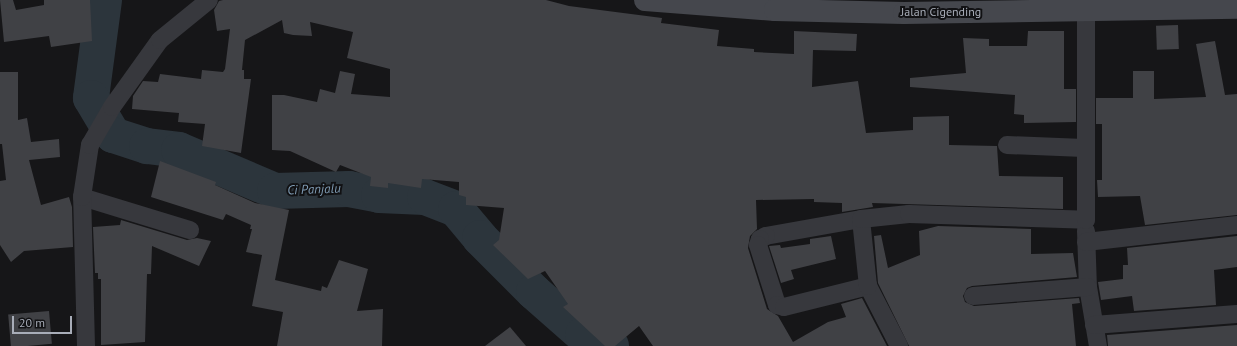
<!DOCTYPE html>
<html>
<head>
<meta charset="utf-8">
<style>
  body { margin:0 }
  #map { position:relative; width:1237px; height:346px; overflow:hidden; background:#161618; font-family:"PT Sans",sans-serif }
  div>[style] { position:absolute }
  [style*='--x'] { left:calc(var(--x)*1px); top:calc(var(--y)*1px); width:calc(var(--w)*1px); rotate:calc(var(--a)*1deg) }
  .river>* { height:36px; margin:-18px; padding:0 18px; transform-origin:18px; border-radius:18px; background:#2c353c }
  .building>* { inset:0; background:#404145; transform-origin:0 0 }
  .street>* { height:18px; margin:-9px; padding:0 9px; transform-origin:9px; border-radius:9px; background:#37383d }
  .secondary>* { height:22px; margin:-11px; padding:0 11px; transform-origin:11px; border-radius:11px; background:#45474d }
  span { translate:-50% -50%; white-space:nowrap; text-align:center; line-height:1.15; -webkit-text-stroke:4px #111113; paint-order:stroke }
  .street-label { font-size:12px; color:#a8adb8 }
  .water-label { font-size:13px; color:#7f9bb3; font-style:italic }
  .scale { position:absolute; left:12px; top:316px; width:60px; height:18px; box-sizing:border-box; border:2px solid #a8adb8; border-top:0; padding-left:5px; font-size:12px; line-height:14px; white-space:nowrap; color:#a8adb8; -webkit-text-stroke:3px #111113; paint-order:stroke }
</style>
</head>
<body>
<div id="map">
  <div class="river">
    <div style="--x:104;--y:0;--w:99;--a:97.6"></div>
    <div style="--x:91;--y:98;--w:43;--a:59.3"></div>
    <div style="--x:113;--y:135;--w:36;--a:18"></div>
    <div style="--x:147;--y:146;--w:32;--a:7"></div>
    <div style="--x:179;--y:150;--w:104;--a:23.1"></div>
    <div style="--x:275;--y:191;--w:74;--a:-1.5"></div>
    <div style="--x:349;--y:189;--w:31;--a:11"></div>
    <div style="--x:379;--y:195;--w:46;--a:2.5"></div>
    <div style="--x:425;--y:197;--w:33;--a:21"></div>
    <div style="--x:456;--y:209;--w:38;--a:50"></div>
    <div style="--x:480;--y:238;--w:76;--a:45"></div>
    <div style="--x:534;--y:292;--w:65;--a:41.3"></div>
    <div style="--x:583;--y:335;--w:30;--a:21"></div>
  </div>
  <div class="building">
    <div style="clip-path:polygon(0 0,13px 0,16px 10px,44px 5px,44px 0,90px 0,92px 41px,51px 47px,49px 36px,4px 42px)"></div>
    <div style="clip-path:polygon(223px 0,546px 0,569px 6px,662px 18px,661px 23px,719px 30px,717px 46px,754px 49px,754px 52px,794px 54px,794px 31px,857px 34px,856px 51px,813px 50px,812px 87px,858px 81px,866px 133px,913px 130px,913px 117px,949px 116px,949px 145px,997px 146px,999px 176px,1063px 177px,1063px 209px,872px 203px,873px 207px,842px 212px,842px 203px,814px 202px,814px 199px,756px 200px,757px 229px,750px 236px,748px 248px,767px 309px,778px 316px,793px 342px,828px 322px,846px 317px,841px 304px,862px 298px,887px 346px,653px 346px,639px 326px,615px 346px,605px 346px,563px 307px,568px 304px,545px 271px,528px 279px,493px 245px,499px 240px,504px 208px,466px 205px,466px 197px,459px 195px,459px 182px,422px 179px,421px 188px,388px 183px,388px 188px,370px 186px,371px 177px,340px 165px,336px 172px,290px 151px,272px 150px,272px 95px,284px 95px,317px 102px,320px 89px,335px 93px,340px 71px,355px 74px,351px 94px,390px 97px,390px 69px,347px 58px,353px 32px,310px 22px,312px 36px,293px 35px,284px 33px,282px 20px,245px 40px,242px 70px,244px 70px,244px 79px,251px 79px,241px 153px,202px 146px,205px 124px,178px 122px,179px 113px,132px 109px,133px 96px,143px 81px,158px 82px,160px 74px,201px 79px,202px 70px,223px 72px,225px 69px,230px 29px,217px 31px,214px 10px,219px 1px)"></div>
    <div style="left:1178px;top:25px;width:24px;height:22px;rotate:88deg"></div>
    <div style="clip-path:polygon(1028px 31px,1064px 31px,1064px 89px,1076px 89px,1076px 122px,1024px 123px,1024px 115px,1014px 114px,1015px 95px,910px 87px,910px 78px,966px 73px,963px 38px,989px 39px,989px 46px,1027px 46px)"></div>
    <div style="clip-path:polygon(1215px 41px,1225px 95px,1237px 94px,1237px 215px,1145px 225px,1140px 196px,1098px 197px,1097px 180px,1102px 180px,1102px 124px,1096px 124px,1096px 98px,1133px 98px,1133px 71px,1154px 71px,1154px 99px,1206px 97px,1196px 44px)"></div>
    <div style="clip-path:polygon(0 72px,18px 72px,18px 120px,27px 118px,31px 142px,59px 139px,60px 157px,29px 160px,41px 205px,69px 197px,72px 207px,73px 247px,24px 251px,11px 262px,0 245px,0 181px,6px 180px,2px 144px,0 144px)"></div>
    <div style="clip-path:polygon(160px 161px,216px 182px,215px 185px,255px 203px,289px 210px,275px 280px,321px 291px,322px 286px,327px 288px,339px 260px,368px 269px,357px 311px,383px 309px,382px 346px,277px 346px,283px 312px,252px 306px,262px 255px,246px 252px,252px 229px,250px 229px,251px 225px,226px 214px,223px 220px,151px 197px)"></div>
    <div style="clip-path:polygon(121px 220px,187px 240px,197px 238px,211px 241px,199px 266px,152px 246px,151px 274px,147px 274px,145px 342px,101px 345px,101px 279px,98px 279px,98px 273px,95px 273px,93px 227px,120px 225px)"></div>
    <div style="clip-path:polygon(938px 226px,1031px 229px,1031px 254px,1073px 253px,1077px 277px,972px 286px,967px 288px,963px 296px,965px 302px,974px 306px,1079px 298px,1080px 303px,1072px 304px,1076px 346px,909px 346px,878px 283px,874px 236px,881px 235px,888px 268px,920px 255px,919px 231px)"></div>
    <div style="clip-path:polygon(831px 236px,836px 259px,791px 270px,794px 279px,781px 283px,769px 246px,780px 245px,781px 248px,810px 244px,810px 239px)"></div>
    <div style="clip-path:polygon(1237px 236px,1237px 267px,1214px 270px,1216px 305px,1134px 311px,1132px 296px,1101px 300px,1098px 282px,1123px 279px,1123px 265px,1128px 265px,1127px 248px)"></div>
    <div style="left:49px;top:311px;width:33px;height:41px;rotate:85deg"></div>
    <div style="clip-path:polygon(1237px 325px,1237px 346px,1108px 346px,1107px 335px)"></div>
    <div style="clip-path:polygon(510px 327px,526px 346px,485px 346px)"></div>
  </div>
  <div class="street">
    <div style="--x:1007;--y:145;--w:77;--a:2.2"></div>
    <div style="--x:82;--y:197;--w:113;--a:17"></div>
    <div style="--x:861;--y:219;--w:97;--a:169.9"></div>
    <div style="--x:766;--y:236;--w:7;--a:153"></div>
    <div style="--x:760;--y:239;--w:6;--a:108"></div>
    <div style="--x:758;--y:245;--w:63;--a:72.4"></div>
    <div style="--x:777;--y:305;--w:7;--a:16"></div>
    <div style="--x:784;--y:307;--w:87;--a:-14"></div>
    <div style="--x:1086;--y:231;--w:56;--a:88"></div>
    <div style="--x:1088;--y:287;--w:60;--a:80.4"></div>
    <div style="--x:1086;--y:242;--w:152;--a:-6.4"></div>
    <div style="--x:973;--y:296;--w:115;--a:-4.5"></div>
    <div style="--x:1094;--y:325;--w:143;--a:-4.4"></div>
    <div style="--x:86;--y:346;--w:149;--a:-91.5"></div>
    <div style="--x:82;--y:197;--w:53;--a:-81.3"></div>
    <div style="--x:90;--y:145;--w:44;--a:-59.9"></div>
    <div style="--x:112;--y:107;--w:82;--a:-54.4"></div>
    <div style="--x:160;--y:40;--w:63;--a:-39.2"></div>
    <div style="--x:899;--y:346;--w:68;--a:-117.3"></div>
    <div style="--x:868;--y:286;--w:67;--a:-96"></div>
    <div style="--x:861;--y:219;--w:48;--a:-5.9"></div>
    <div style="--x:909;--y:214;--w:177;--a:1.9"></div>
    <div style="--x:1086;--y:220;--w:208;--a:-90"></div>
  </div>
  <div class="secondary">
    <div style="--x:645;--y:0;--w:130;--a:4.4"></div>
    <div style="--x:775;--y:10;--w:129;--a:1.3"></div>
    <div style="--x:904;--y:13;--w:333;--a:-0.9"></div>
  </div>
  <div class="street-label">
    <span style="left:941px;top:12px">Jalan Cigending</span>
  </div>
  <div class="water-label">
    <span style="left:314px;top:190px;rotate:-2deg">Ci Panjalu</span>
  </div>
  <div class="scale">20 m</div>
</div>
</body>
</html>
